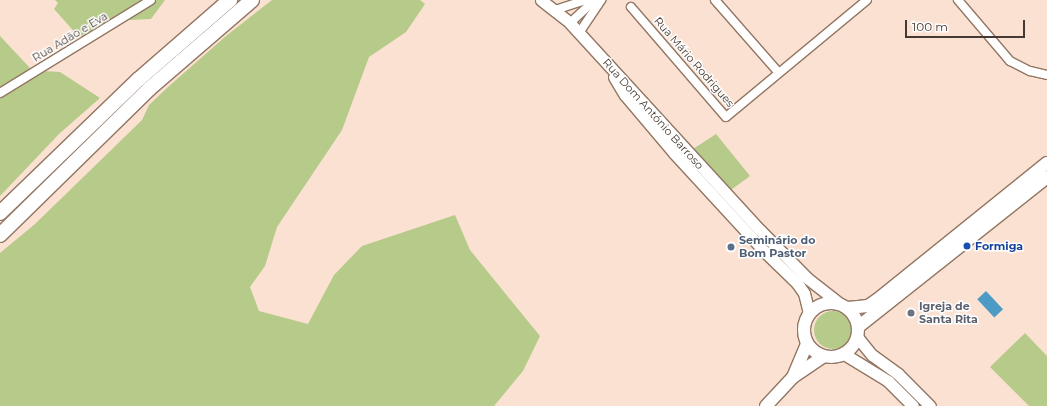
<!DOCTYPE html>
<html>
<head>
<meta charset="utf-8">
<style>
  body { margin:0 }
  #map { position:relative; width:1047px; height:406px; overflow:hidden; background:#fbe1d1; font-family:Montserrat,sans-serif }
  div>[style] { position:absolute }
  [style*='--x'] { left:calc(var(--x)*1px); top:calc(var(--y)*1px); width:calc(var(--w)*1px); rotate:calc(var(--a)*1deg) }
  .green>* { inset:0; background:#b6cb8a }
  .round { border-radius:50% }
  .water>* { inset:0; background:#4d9bc4; transform-origin:0 0 }
  .roads { filter:drop-shadow(1px 0 #927663) drop-shadow(-1px 0 #927663) drop-shadow(0 1px #927663) drop-shadow(0 -1px #927663) }
  .street>* { height:8px; margin:-4px; padding:0 4px; transform-origin:4px; border-radius:4px; background:#fff }
  .secondary>* { height:11px; margin:-5.5px; padding:0 5.5px; transform-origin:5.5px; border-radius:5.5px; background:#fff }
  .primary>* { height:12px; margin:-6px; padding:0 6px; transform-origin:6px; border-radius:6px; background:#fff }
  .primary>.ring { margin:-6px; padding:0; box-sizing:content-box; background:none; border:12px solid #fff; border-radius:50% }
  .highway>* { height:14px; margin:-7px; padding:0 7px; transform-origin:7px; border-radius:7px; background:#fff }
  .dots>* { width:11px; height:11px; translate:-50% -50%; box-sizing:border-box; border:2px solid #fff; border-radius:50% }
  span { translate:-50% -50%; white-space:nowrap; text-align:center; line-height:1.15; -webkit-text-stroke:3px #fff; paint-order:stroke }
  .street-label { font-size:11px; color:#453931 }
  .service-label { font-size:11px; color:#4e5e75; font-weight:700 }
  .left { translate:0 -50%; text-align:left }
  .transit-label { font-size:11px; color:#164399; font-weight:700 }
  .worship-label { font-size:11px; color:#5b616d; font-weight:700 }
  .scale { position:absolute; left:905px; top:20px; width:120px; height:18px; box-sizing:border-box; border:2px solid #453931; border-top:0; padding-left:5px; font-size:12px; line-height:14px; white-space:nowrap; color:#453931; -webkit-text-stroke:3px #fff; paint-order:stroke }
</style>
</head>
<body>
<div id="map">
  <div class="green">
    <div style="clip-path:polygon(55px 0,165px 0,151px 19px,109px 21px,79px 37px,54px 9px,58px 3px)"></div>
    <div style="clip-path:polygon(272px 0,420px 0,425px 4px,406px 32px,369px 57px,342px 130px,277px 227px,265px 266px,250px 287px,259px 311px,308px 324px,334px 275px,362px 246px,455px 215px,470px 250px,540px 336px,523px 371px,494px 406px,0 406px,0 253px,35px 224px,142px 120px,149px 105px,168px 87px,226px 36px)"></div>
    <div style="clip-path:polygon(0 36px,30px 68px,27px 70px,60px 72px,100px 98px,59px 134px,0 196px)"></div>
    <div style="clip-path:polygon(716px 134px,750px 176px,731px 190px,693px 149px)"></div>
    <div class="round" style="left:814px;top:311px;width:38px;height:38px"></div>
    <div style="clip-path:polygon(1025px 333px,1047px 356px,1047px 406px,1029px 406px,990px 367px)"></div>
  </div>
  <div class="water">
    <div style="left:986px;top:291px;width:25px;height:12px;rotate:47deg"></div>
  </div>
  <div class="roads">
    <div class="street">
      <div style="--x:715;--y:0;--w:96;--a:48.8"></div>
      <div style="--x:958;--y:0;--w:80;--a:49.6"></div>
      <div style="--x:1010;--y:61;--w:22;--a:27"></div>
      <div style="--x:1030;--y:71;--w:17;--a:13"></div>
      <div style="--x:631;--y:7;--w:145;--a:49.2"></div>
      <div style="--x:726;--y:117;--w:183;--a:-39.7"></div>
      <div style="--x:555;--y:10;--w:33;--a:-18"></div>
      <div style="--x:570;--y:23;--w:34;--a:-43"></div>
      <div style="--x:579;--y:33;--w:40;--a:-56"></div>
      <div style="--x:0;--y:93;--w:177;--a:-31.6"></div>
    </div>
    <div class="secondary">
      <div style="--x:541;--y:0;--w:37;--a:38"></div>
      <div style="--x:570;--y:23;--w:281;--a:47.5"></div>
      <div style="--x:760;--y:230;--w:67;--a:45.6"></div>
      <div style="--x:807;--y:278;--w:41;--a:38"></div>
      <div style="--x:614;--y:77;--w:21;--a:59"></div>
      <div style="--x:625;--y:95;--w:76;--a:49.8"></div>
      <div style="--x:674;--y:153;--w:133;--a:47.4"></div>
      <div style="--x:764;--y:251;--w:46;--a:44.1"></div>
      <div style="--x:797;--y:283;--w:12;--a:55"></div>
      <div style="--x:804;--y:293;--w:21;--a:76"></div>
      <div style="--x:858;--y:338;--w:22;--a:51"></div>
      <div style="--x:872;--y:355;--w:32;--a:36"></div>
      <div style="--x:898;--y:374;--w:45;--a:45"></div>
      <div style="--x:844;--y:354;--w:52;--a:31.5"></div>
      <div style="--x:888;--y:381;--w:35;--a:45"></div>
    </div>
    <div class="primary">
      <div class="ring" style="left:804px;top:303px;width:42px;height:42px"></div>
      <div style="--x:848;--y:308;--w:20;--a:-6"></div>
      <div style="--x:868;--y:306;--w:11;--a:-34"></div>
      <div style="--x:877;--y:300;--w:218;--a:-38.9"></div>
      <div style="--x:858;--y:327;--w:241;--a:-38.4"></div>
      <div style="--x:793;--y:377;--w:36;--a:-67"></div>
      <div style="--x:766;--y:406;--w:40;--a:-47"></div>
      <div style="--x:793;--y:377;--w:36;--a:-34"></div>
    </div>
    <div class="highway">
      <div style="--x:0;--y:213;--w:193;--a:-44"></div>
      <div style="--x:139;--y:79;--w:121;--a:-41"></div>
      <div style="--x:0;--y:235;--w:209;--a:-44.4"></div>
      <div style="--x:149;--y:89;--w:136;--a:-40.8"></div>
    </div>
  </div>
  <div class="dots">
    <div style="left:967px;top:246px;background:#1a4fb4"></div>
    <div style="left:731px;top:247px;background:#5c6f8a"></div>
    <div style="left:911px;top:313px;background:#6b7280"></div>
  </div>
  <div class="street-label">
    <span style="left:70px;top:37px;rotate:-31deg">Rua Adão e Eva</span>
    <span style="left:694px;top:62px;rotate:49deg">Rua Mário Rodrigues</span>
    <span style="left:653px;top:114px;rotate:48deg">Rua Dom António Barroso</span>
  </div>
  <div class="service-label">
    <span class="left" style="left:739px;top:247px">Seminário do<br>Bom Pastor</span>
  </div>
  <div class="transit-label">
    <span class="left" style="left:975px;top:246px">Formiga</span>
  </div>
  <div class="worship-label">
    <span class="left" style="left:919px;top:313px">Igreja de<br>Santa Rita</span>
  </div>
  <div class="scale">100 m</div>
</div>
</body>
</html>
